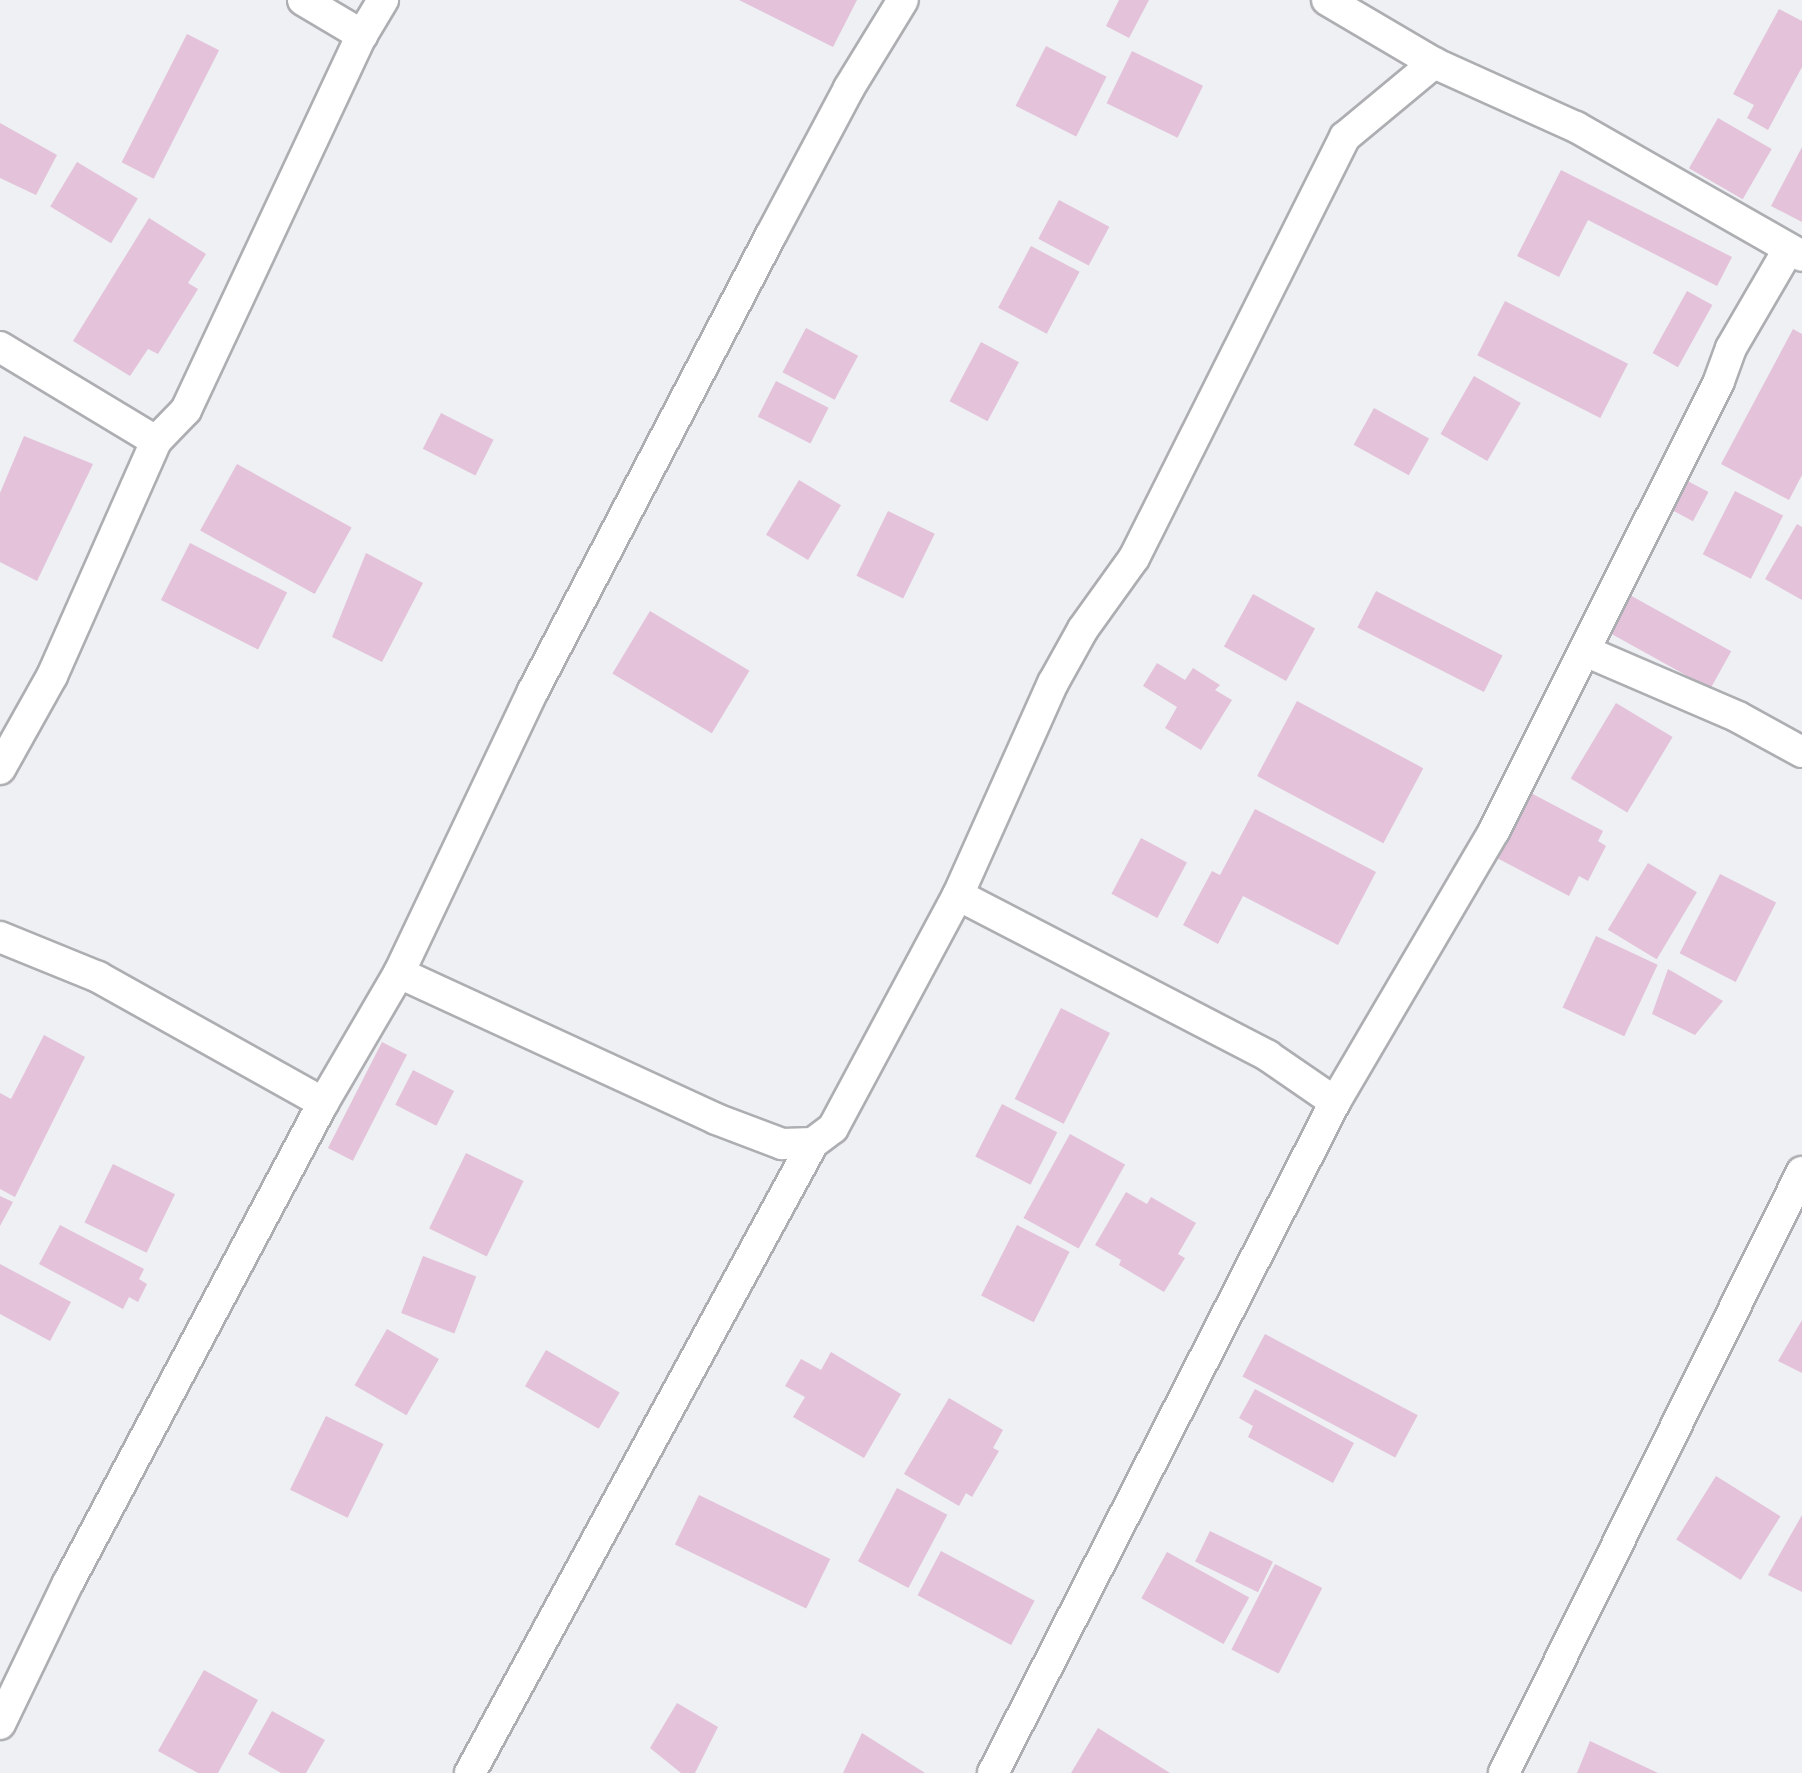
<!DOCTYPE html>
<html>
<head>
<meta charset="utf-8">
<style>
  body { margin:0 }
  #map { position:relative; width:1802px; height:1773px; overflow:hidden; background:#eef0f4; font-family:"Nunito Sans",sans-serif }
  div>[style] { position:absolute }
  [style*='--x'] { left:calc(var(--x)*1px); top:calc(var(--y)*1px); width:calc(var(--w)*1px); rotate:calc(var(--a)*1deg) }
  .building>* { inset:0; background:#e3c2da; transform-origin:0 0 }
  .roads { filter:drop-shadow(2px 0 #adaeb2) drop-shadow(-2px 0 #adaeb2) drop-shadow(0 2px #adaeb2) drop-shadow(0 -2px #adaeb2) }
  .street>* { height:30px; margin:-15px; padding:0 15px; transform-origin:15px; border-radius:15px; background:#fff }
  span { translate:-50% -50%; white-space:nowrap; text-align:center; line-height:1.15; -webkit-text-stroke:5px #fdfdff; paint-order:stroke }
</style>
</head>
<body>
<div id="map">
  <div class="building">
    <div style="clip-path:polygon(739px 0,857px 0,833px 47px)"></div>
    <div style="clip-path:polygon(1119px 0,1149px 0,1129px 38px,1106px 26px)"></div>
    <div style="clip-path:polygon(1779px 9px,1802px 21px,1802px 67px,1768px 130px,1747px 118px,1754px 105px,1733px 94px)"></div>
    <div style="left:187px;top:34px;width:36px;height:144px;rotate:27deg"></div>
    <div style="left:1046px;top:46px;width:68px;height:67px;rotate:27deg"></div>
    <div style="left:1132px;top:51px;width:79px;height:58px;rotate:26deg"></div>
    <div style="left:1718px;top:118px;width:62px;height:58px;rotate:30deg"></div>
    <div style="clip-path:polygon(0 123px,57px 155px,36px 195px,0 178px)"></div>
    <div style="clip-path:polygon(1802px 147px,1802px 222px,1771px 206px)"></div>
    <div style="left:77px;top:162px;width:71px;height:52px;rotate:31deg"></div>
    <div style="clip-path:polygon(1561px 170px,1732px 257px,1717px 286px,1588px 220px,1559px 277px,1517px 256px)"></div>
    <div style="left:1059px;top:200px;width:57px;height:44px;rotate:28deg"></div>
    <div style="clip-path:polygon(149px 218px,206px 254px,188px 283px,198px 289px,158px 354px,148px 349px,130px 376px,73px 341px)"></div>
    <div style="left:1031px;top:246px;width:55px;height:70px;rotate:28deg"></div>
    <div style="left:1687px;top:291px;width:29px;height:71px;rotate:29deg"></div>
    <div style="left:1505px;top:301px;width:138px;height:61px;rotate:27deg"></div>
    <div style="left:806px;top:328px;width:59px;height:50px;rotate:28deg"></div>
    <div style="clip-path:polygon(1793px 329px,1802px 334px,1802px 475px,1789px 500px,1721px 464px)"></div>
    <div style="left:981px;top:342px;width:43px;height:67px;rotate:28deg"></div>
    <div style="left:1474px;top:376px;width:54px;height:67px;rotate:30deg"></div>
    <div style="left:776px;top:381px;width:59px;height:40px;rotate:27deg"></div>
    <div style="left:1374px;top:408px;width:63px;height:42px;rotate:29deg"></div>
    <div style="left:441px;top:413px;width:59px;height:40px;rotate:27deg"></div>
    <div style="clip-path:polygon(24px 436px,93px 464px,37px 581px,0 562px,0 493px)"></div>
    <div style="left:237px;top:464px;width:131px;height:76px;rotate:29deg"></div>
    <div style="left:1682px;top:478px;width:30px;height:33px;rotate:28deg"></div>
    <div style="left:799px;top:480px;width:49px;height:64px;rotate:31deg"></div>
    <div style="left:1735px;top:491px;width:54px;height:71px;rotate:27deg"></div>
    <div style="left:888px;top:511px;width:52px;height:72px;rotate:26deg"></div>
    <div style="clip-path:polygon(1797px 524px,1802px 527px,1802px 600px,1765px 579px)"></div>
    <div style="left:190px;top:543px;width:109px;height:64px;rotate:27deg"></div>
    <div style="clip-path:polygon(366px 553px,423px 583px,382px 662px,332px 637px)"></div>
    <div style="left:1376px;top:591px;width:142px;height:41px;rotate:27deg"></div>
    <div style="left:1253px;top:594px;width:71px;height:60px;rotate:29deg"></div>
    <div style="left:1628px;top:594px;width:118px;height:43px;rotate:29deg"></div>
    <div style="left:650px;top:611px;width:116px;height:73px;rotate:31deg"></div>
    <div style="clip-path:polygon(1157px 663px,1185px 680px,1193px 668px,1220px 685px,1215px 690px,1232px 700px,1201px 750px,1165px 728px,1177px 707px,1143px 686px)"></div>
    <div style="left:1297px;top:701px;width:143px;height:85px;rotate:28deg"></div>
    <div style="left:1616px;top:703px;width:66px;height:88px;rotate:31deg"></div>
    <div style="clip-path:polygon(1529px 792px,1603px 831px,1598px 841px,1606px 846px,1588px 881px,1579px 876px,1569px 896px,1495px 857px)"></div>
    <div style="clip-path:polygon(1255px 809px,1376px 872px,1338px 945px,1243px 896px,1218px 944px,1183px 925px,1212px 871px,1220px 875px)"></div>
    <div style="left:1141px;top:838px;width:52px;height:63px;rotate:28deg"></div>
    <div style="left:1648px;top:863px;width:57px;height:78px;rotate:31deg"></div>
    <div style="left:1720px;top:874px;width:63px;height:89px;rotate:27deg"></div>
    <div style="left:1596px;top:936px;width:68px;height:79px;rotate:25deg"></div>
    <div style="clip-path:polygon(1668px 969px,1723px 1001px,1695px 1035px,1652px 1014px)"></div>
    <div style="left:1061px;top:1008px;width:55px;height:102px;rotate:27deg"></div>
    <div style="clip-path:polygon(44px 1035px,85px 1057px,15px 1197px,0 1189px,0 1093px,11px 1099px)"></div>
    <div style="left:382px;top:1042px;width:28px;height:119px;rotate:27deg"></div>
    <div style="left:413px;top:1070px;width:46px;height:39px;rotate:27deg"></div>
    <div style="left:1002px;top:1104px;width:62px;height:59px;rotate:27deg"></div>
    <div style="left:1070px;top:1134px;width:63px;height:96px;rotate:29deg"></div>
    <div style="left:466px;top:1153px;width:64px;height:84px;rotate:26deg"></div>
    <div style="left:113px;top:1164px;width:69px;height:65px;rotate:26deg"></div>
    <div style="clip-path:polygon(1126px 1192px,1147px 1204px,1151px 1197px,1196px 1223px,1178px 1254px,1185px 1258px,1164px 1292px,1119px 1265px,1121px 1260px,1095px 1245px)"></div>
    <div style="clip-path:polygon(0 1196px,13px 1202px,0 1226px)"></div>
    <div style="clip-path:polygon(60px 1225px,144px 1269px,139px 1279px,147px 1284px,138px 1302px,129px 1297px,123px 1309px,39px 1264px)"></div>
    <div style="left:1017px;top:1225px;width:59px;height:79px;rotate:27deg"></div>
    <div style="left:423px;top:1256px;width:57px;height:61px;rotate:21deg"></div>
    <div style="clip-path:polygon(0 1264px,71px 1302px,50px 1341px,0 1314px)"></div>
    <div style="clip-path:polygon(1802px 1320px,1802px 1373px,1778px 1361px)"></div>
    <div style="left:387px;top:1329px;width:60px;height:65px;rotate:30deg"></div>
    <div style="left:1265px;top:1334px;width:173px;height:48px;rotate:28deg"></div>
    <div style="left:546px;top:1350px;width:85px;height:42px;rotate:30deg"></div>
    <div style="clip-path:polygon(831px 1352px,901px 1394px,864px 1458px,793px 1417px,805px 1397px,785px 1386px,801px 1359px,821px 1370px)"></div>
    <div style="clip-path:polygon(1255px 1389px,1354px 1443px,1333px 1483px,1248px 1437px,1253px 1426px,1239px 1418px)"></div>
    <div style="clip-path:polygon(949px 1398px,1003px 1430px,993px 1448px,999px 1451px,972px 1497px,966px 1493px,959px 1506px,904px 1474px)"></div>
    <div style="left:326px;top:1416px;width:64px;height:82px;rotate:26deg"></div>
    <div style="left:1716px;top:1476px;width:76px;height:75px;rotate:32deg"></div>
    <div style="left:897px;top:1488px;width:57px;height:83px;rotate:28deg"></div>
    <div style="left:699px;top:1495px;width:146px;height:55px;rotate:26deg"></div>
    <div style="clip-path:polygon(1802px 1515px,1802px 1592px,1768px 1575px)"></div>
    <div style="left:1210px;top:1531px;width:70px;height:34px;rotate:26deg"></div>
    <div style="left:941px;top:1551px;width:106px;height:50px;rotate:28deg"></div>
    <div style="left:1167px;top:1552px;width:94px;height:53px;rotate:29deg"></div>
    <div style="left:1275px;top:1564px;width:53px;height:96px;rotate:27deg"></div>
    <div style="clip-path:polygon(204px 1670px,258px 1700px,218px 1773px,198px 1773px,158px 1751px)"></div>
    <div style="clip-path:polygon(677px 1703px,718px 1727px,695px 1773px,681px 1773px,650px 1748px)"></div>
    <div style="clip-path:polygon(272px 1711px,325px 1740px,306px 1773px,281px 1773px,248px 1754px)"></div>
    <div style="clip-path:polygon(1098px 1728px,1170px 1773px,1071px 1773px)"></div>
    <div style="clip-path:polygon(862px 1733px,925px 1773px,843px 1773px)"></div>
    <div style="clip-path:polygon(1590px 1741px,1658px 1773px,1577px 1773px)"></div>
  </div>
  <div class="roads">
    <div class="street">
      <div style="--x:303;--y:0;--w:69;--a:30.7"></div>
      <div style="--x:362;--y:35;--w:41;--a:-59"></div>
      <div style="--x:1327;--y:0;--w:124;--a:30.5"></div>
      <div style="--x:1434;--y:63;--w:156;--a:24.3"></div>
      <div style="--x:1576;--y:127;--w:260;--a:29.7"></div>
      <div style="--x:0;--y:347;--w:182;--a:31.1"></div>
      <div style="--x:156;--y:441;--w:43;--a:-45.9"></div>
      <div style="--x:186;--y:410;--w:414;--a:-64.9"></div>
      <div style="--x:1585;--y:651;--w:167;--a:23.3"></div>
      <div style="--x:1738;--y:717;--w:73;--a:28.7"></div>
      <div style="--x:0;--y:769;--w:107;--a:-60.8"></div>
      <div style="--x:52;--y:676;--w:257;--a:-66.1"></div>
      <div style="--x:958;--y:895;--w:349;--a:27.4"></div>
      <div style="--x:1268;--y:1056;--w:81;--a:34.5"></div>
      <div style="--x:0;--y:937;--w:106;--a:22.2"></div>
      <div style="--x:98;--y:977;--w:258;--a:29.2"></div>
      <div style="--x:399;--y:973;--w:349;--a:24.7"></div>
      <div style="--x:716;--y:1119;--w:71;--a:20.7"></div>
      <div style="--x:782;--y:1144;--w:31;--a:-2"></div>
      <div style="--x:813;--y:1143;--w:25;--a:-37"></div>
      <div style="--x:833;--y:1128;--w:264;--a:-61.8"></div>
      <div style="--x:958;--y:895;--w:232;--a:-65.9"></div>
      <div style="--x:1053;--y:683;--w:62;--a:-60.9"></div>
      <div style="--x:1083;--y:629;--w:87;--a:-54.3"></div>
      <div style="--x:1134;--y:558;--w:471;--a:-63.4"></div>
      <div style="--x:1345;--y:137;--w:116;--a:-39.7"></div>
      <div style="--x:0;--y:1724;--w:157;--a:-64.3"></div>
      <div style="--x:68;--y:1583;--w:544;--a:-62.02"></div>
      <div style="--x:323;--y:1103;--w:151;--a:-59.7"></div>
      <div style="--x:399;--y:973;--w:312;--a:-64.6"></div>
      <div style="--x:533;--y:691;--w:514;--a:-62.44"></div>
      <div style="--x:771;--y:235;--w:166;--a:-62"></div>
      <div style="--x:849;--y:88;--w:103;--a:-58.5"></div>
      <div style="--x:470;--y:1773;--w:717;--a:-61.43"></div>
      <div style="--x:993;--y:1773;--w:753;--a:-62.99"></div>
      <div style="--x:1335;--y:1102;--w:314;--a:-59.6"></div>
      <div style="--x:1494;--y:831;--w:503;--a:-63.43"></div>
      <div style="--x:1719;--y:381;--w:35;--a:-70"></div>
      <div style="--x:1731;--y:348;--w:113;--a:-59.8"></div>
      <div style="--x:1504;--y:1773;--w:671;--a:-63.63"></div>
    </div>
  </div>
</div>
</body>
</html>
